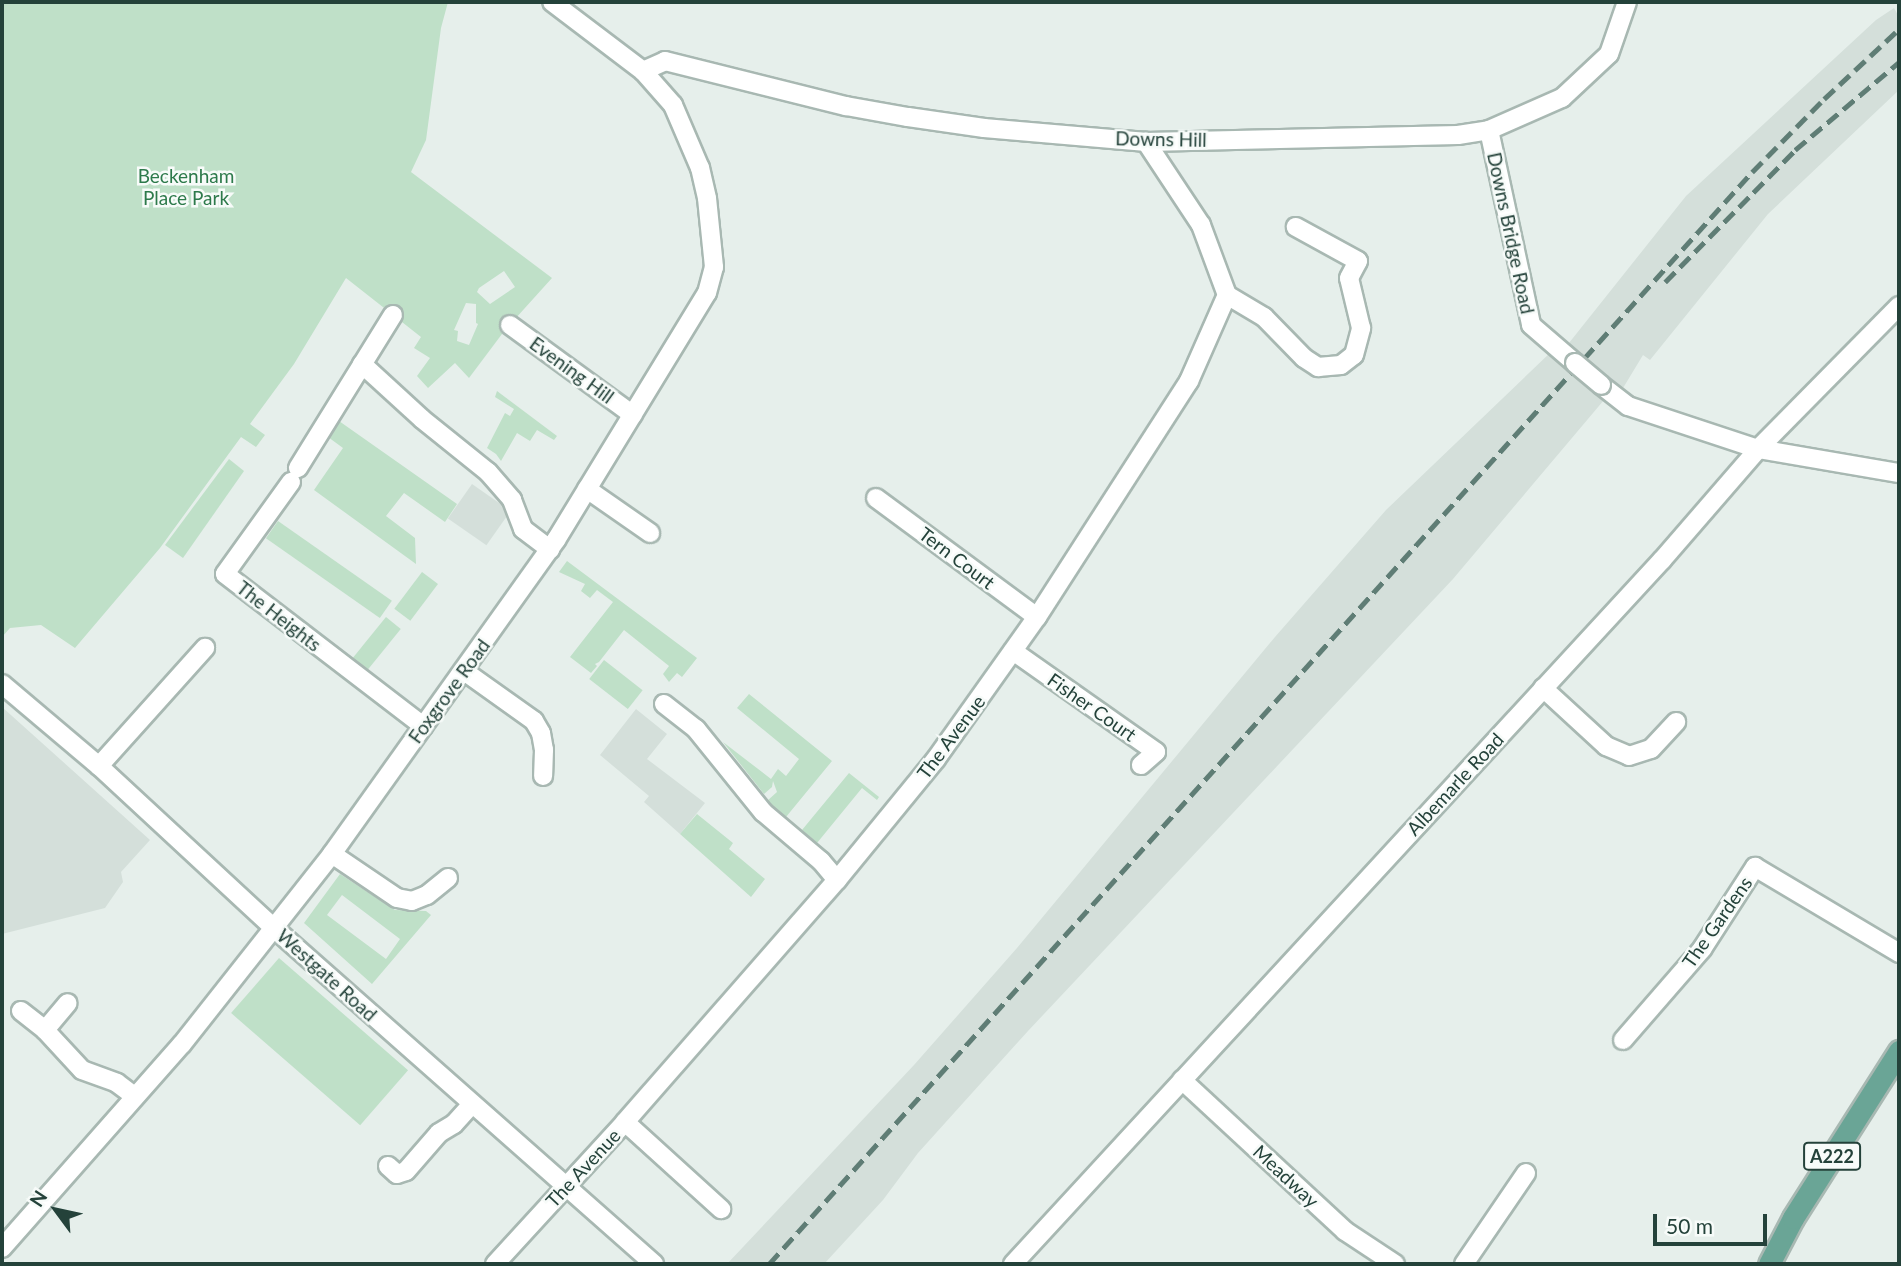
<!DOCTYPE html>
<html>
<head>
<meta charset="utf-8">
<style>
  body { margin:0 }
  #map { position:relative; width:1901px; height:1266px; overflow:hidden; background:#e6efeb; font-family:Lato,sans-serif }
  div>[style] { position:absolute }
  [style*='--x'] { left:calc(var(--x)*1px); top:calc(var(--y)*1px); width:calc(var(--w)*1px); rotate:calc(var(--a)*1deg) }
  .built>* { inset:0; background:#d4dfda; transform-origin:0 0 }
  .green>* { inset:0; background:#bfe0c8; transform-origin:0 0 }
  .roads { filter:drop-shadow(2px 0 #a8b8b2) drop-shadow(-2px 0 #a8b8b2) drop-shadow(0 2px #a8b8b2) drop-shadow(0 -2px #a8b8b2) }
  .minor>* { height:18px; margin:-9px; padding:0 9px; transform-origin:9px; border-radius:9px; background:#fff }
  .primary>* { height:21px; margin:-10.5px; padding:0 10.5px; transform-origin:10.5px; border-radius:10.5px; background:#6aa596 }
  .rail>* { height:4.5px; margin-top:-2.25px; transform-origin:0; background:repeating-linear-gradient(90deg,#5f7d75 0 14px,transparent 0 21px) }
  .bridges { filter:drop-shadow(2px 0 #a8b8b2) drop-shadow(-2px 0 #a8b8b2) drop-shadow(0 2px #a8b8b2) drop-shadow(0 -2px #a8b8b2) }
  .minor-bridge>* { height:18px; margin:-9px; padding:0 9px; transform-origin:9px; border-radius:9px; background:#fff }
  span { translate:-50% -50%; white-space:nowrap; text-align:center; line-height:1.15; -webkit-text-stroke:5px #f7fbf9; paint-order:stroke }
  .shield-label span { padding:2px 5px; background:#f7fbf9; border:2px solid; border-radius:5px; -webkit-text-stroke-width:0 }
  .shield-label { font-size:18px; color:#24423a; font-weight:700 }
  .street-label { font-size:19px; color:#24423a }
  .park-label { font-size:19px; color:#2d7a4b }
  .frame { position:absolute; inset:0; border:4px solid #24423a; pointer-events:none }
  .north { position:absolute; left:21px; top:1175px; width:70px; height:70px; -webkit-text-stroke:5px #f7fbf9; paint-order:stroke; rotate:303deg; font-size:19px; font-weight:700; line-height:28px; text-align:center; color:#24423a }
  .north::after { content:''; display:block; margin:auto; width:24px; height:32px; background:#24423a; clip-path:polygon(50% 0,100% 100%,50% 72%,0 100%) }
  .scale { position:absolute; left:1653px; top:1214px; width:114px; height:32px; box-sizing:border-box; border:4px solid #24423a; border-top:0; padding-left:9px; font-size:21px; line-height:24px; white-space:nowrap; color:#24423a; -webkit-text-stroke:5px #f7fbf9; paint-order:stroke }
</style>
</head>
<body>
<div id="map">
  <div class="built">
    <div style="clip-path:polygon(1894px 8px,1899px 17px,1899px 90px,1768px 214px,1650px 360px,1643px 355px,1620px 393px,1565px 348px,1686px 196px,1876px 20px)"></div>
    <div style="clip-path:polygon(1552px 351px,1604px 400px,1453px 579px,1028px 1031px,918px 1153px,883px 1200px,824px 1264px,727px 1264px,914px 1065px,1017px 948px,1275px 637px,1386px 510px)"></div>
    <div style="left:472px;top:484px;width:47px;height:42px;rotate:35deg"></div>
    <div style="clip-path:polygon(2px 707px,150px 840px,121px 872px,123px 882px,105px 908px,2px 934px)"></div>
    <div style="clip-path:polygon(636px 709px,667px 734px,647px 759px,705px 803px,680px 834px,644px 802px,649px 796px,600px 755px)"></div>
  </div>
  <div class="green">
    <div style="clip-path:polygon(evenodd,2px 2px,448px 2px,441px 28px,426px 140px,411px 172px,552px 278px,505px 330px,469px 378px,455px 363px,428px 388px,417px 376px,430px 358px,414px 348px,421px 337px,346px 278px,294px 364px,250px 424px,265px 435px,256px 447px,241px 437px,160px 548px,75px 648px,41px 625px,10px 628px,2px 637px,2px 2px,504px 271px,515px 287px,490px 304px,477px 292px,479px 288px,504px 271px,2px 2px,466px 303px,476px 304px,476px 323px,478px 324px,469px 345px,457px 341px,458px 331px,454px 330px,466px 303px)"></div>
    <div style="clip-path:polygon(497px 391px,557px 436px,554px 440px,537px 430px,530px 441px,517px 433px,501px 461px,496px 454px,487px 448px,505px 413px,510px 416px,514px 409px,495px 397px)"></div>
    <div style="clip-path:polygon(339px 421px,457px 504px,445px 522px,404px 493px,386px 516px,415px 538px,416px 564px,314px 490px,343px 448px,328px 437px)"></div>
    <div style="clip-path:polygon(229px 459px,244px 471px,183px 558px,165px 545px)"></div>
    <div style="left:278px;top:521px;width:139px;height:21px;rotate:35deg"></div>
    <div style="clip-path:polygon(567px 561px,697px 658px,682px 677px,677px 673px,669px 682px,663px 674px,669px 666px,624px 630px,599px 662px,595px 664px,597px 666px,591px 673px,570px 657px,613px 602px,597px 590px,590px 598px,581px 591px,585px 584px,559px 572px)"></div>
    <div style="left:422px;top:572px;width:20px;height:46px;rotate:37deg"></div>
    <div style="left:386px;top:617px;width:19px;height:58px;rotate:39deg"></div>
    <div style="left:604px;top:660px;width:49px;height:24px;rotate:38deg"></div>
    <div style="clip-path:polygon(749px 694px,832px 761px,786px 817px,767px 801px,777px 792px,773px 781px,772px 787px,764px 794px,723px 742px,771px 779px,778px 769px,786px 776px,799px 759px,737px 708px)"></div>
    <div style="clip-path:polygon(849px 773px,879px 797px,877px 800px,862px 788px,817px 843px,802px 830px)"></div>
    <div style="clip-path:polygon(697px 814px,733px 843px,729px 849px,765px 879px,751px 897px,680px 834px)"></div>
    <div style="clip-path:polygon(evenodd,340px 874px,395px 910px,426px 911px,431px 915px,372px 984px,304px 923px,340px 874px,342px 895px,400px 939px,386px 959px,327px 915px,342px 895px)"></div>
    <div style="left:279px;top:958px;width:171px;height:73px;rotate:41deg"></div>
  </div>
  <div class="roads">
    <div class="minor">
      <div style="--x:643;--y:71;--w:24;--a:-24"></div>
      <div style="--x:665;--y:61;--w:187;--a:14"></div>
      <div style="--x:846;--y:106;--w:63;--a:10.1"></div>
      <div style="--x:908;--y:117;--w:77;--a:8.2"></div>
      <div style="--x:984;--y:128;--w:163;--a:4.9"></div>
      <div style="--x:1146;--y:142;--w:312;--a:-1.3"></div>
      <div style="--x:1458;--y:135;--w:31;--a:-9"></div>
      <div style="--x:1489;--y:130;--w:80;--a:-23.7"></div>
      <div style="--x:1562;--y:98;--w:64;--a:-43.1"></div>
      <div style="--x:1609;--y:54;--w:55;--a:-70.9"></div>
      <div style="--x:1489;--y:130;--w:199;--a:77.8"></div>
      <div style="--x:1531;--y:325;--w:58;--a:40.8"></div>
      <div style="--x:1227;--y:295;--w:43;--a:30.7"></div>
      <div style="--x:1264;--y:317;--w:57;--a:45.7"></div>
      <div style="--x:1304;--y:358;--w:17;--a:33"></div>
      <div style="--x:1318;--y:367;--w:23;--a:-5"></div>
      <div style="--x:1341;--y:365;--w:16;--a:-38"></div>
      <div style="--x:1354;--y:355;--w:28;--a:-75"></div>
      <div style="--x:1361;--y:328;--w:51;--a:-103.5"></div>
      <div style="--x:1349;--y:278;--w:19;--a:-62"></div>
      <div style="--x:1358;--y:261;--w:71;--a:-151.3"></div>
      <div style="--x:510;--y:325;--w:152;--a:36.2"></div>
      <div style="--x:362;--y:364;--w:81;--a:42.5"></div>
      <div style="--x:422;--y:419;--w:85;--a:38.8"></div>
      <div style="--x:488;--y:472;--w:37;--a:49"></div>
      <div style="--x:512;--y:500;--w:31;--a:69"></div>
      <div style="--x:523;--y:529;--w:34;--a:37"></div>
      <div style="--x:1601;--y:385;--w:34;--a:38"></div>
      <div style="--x:1628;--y:406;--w:137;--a:18.3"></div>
      <div style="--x:1758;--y:449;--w:143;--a:9.7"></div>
      <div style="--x:298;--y:468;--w:180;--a:-58.2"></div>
      <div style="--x:291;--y:482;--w:113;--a:125.7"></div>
      <div style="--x:225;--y:574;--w:250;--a:37.5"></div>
      <div style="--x:587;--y:489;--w:77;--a:34.9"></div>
      <div style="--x:876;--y:498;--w:200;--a:36.5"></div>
      <div style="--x:1013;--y:651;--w:175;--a:35.2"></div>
      <div style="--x:1156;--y:752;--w:20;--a:139"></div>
      <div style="--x:464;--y:671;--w:86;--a:35.5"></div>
      <div style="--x:534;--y:721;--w:14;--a:60"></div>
      <div style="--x:541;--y:733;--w:17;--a:80"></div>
      <div style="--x:544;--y:750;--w:26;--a:92"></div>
      <div style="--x:2;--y:684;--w:127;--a:40.2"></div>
      <div style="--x:99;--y:766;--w:240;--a:42.8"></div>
      <div style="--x:275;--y:929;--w:506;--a:41.47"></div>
      <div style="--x:1543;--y:688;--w:86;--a:42.6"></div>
      <div style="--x:1606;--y:746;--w:25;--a:23"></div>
      <div style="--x:1629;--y:756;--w:23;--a:-18"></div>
      <div style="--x:1651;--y:749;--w:37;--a:-47"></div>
      <div style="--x:664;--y:704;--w:41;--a:38"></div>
      <div style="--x:696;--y:729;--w:107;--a:51.1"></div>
      <div style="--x:763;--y:812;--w:76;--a:40.2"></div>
      <div style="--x:821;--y:861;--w:25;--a:50"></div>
      <div style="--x:99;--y:766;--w:159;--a:-48.1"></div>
      <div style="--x:332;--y:854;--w:78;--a:34.1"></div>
      <div style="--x:397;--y:898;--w:15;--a:11"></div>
      <div style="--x:412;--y:901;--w:16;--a:-22"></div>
      <div style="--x:427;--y:895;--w:27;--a:-39"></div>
      <div style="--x:21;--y:1011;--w:31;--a:38"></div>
      <div style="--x:45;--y:1030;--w:54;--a:47.2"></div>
      <div style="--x:82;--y:1070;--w:37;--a:20"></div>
      <div style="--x:117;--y:1083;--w:21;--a:37"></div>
      <div style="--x:45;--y:1030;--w:35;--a:-50"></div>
      <div style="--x:1623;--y:1040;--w:121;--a:-49"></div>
      <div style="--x:1702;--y:949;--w:98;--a:-57.1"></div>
      <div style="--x:1755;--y:867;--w:168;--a:30.8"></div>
      <div style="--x:1182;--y:1080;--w:222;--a:42.8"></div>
      <div style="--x:1345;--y:1231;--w:60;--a:33.4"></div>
      <div style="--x:625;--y:1122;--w:130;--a:42.2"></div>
      <div style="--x:388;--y:1166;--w:12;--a:42"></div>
      <div style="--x:397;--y:1174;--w:9;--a:-18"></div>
      <div style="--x:406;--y:1171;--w:50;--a:-49"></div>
      <div style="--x:439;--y:1133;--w:17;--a:-31"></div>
      <div style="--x:454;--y:1124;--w:27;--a:-48"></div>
      <div style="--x:2;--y:1248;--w:272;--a:-48.6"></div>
      <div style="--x:182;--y:1044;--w:242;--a:-51.7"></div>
      <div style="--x:332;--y:854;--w:386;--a:-54.5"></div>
      <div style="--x:556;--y:540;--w:289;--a:-58.6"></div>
      <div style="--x:707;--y:293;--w:27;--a:-75"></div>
      <div style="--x:714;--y:267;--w:69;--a:-95.8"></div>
      <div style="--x:707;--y:198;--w:31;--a:-103"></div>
      <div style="--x:700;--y:168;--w:69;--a:-113.2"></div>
      <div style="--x:673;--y:105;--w:45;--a:-131.4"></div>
      <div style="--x:643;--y:71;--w:114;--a:-142.8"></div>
      <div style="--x:495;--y:1264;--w:193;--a:-47.5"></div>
      <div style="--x:625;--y:1122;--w:322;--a:-48.8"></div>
      <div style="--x:837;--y:880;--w:156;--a:-50.7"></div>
      <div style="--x:936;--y:759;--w:174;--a:-54.6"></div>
      <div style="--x:1037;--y:617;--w:281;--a:-57.2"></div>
      <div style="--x:1189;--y:381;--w:94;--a:-66.2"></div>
      <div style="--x:1227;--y:295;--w:75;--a:-110.4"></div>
      <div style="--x:1201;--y:225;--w:100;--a:-123.5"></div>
      <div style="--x:1013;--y:1264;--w:958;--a:-47.33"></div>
      <div style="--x:1662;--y:560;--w:147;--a:-49.1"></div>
      <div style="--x:1758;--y:449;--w:201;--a:-45.4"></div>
      <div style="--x:1464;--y:1264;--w:110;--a:-55.7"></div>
    </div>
    <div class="primary">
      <div style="--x:1769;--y:1264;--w:52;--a:-62.4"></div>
      <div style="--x:1793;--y:1218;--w:198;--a:-57.6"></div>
    </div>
  </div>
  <div class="rail">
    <div style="--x:1665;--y:282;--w:185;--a:-45.4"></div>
    <div style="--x:1795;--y:150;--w:136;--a:-40.2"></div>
    <div style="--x:769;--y:1264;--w:1469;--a:-48.01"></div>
    <div style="--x:1752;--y:172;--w:103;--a:-45.4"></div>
    <div style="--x:1824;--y:99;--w:103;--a:-43"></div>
  </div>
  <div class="bridges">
    <div class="minor-bridge">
      <div style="--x:1575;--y:363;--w:34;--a:40"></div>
    </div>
  </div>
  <div class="shield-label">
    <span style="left:1832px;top:1156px">A222</span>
  </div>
  <div class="street-label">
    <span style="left:1161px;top:139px;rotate:1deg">Downs Hill</span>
    <span style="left:1511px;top:233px;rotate:78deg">Downs Bridge Road</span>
    <span style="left:572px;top:370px;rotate:36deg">Evening Hill</span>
    <span style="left:957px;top:558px;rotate:37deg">Tern Court</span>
    <span style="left:279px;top:616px;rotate:38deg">The Heights</span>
    <span style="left:449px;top:691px;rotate:-54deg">Foxgrove Road</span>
    <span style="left:1092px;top:707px;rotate:35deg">Fisher Court</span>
    <span style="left:951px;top:737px;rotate:-53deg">The Avenue</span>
    <span style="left:1455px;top:784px;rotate:-47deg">Albemarle Road</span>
    <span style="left:1717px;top:922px;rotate:-55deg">The Gardens</span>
    <span style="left:327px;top:975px;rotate:42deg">Westgate Road</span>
    <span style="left:583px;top:1168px;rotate:-47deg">The Avenue</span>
    <span style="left:1286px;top:1176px;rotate:43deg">Meadway</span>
  </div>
  <div class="park-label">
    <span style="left:186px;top:187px">Beckenham<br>Place Park</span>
  </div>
  <div class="frame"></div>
  <div class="north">N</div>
  <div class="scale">50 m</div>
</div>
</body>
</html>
